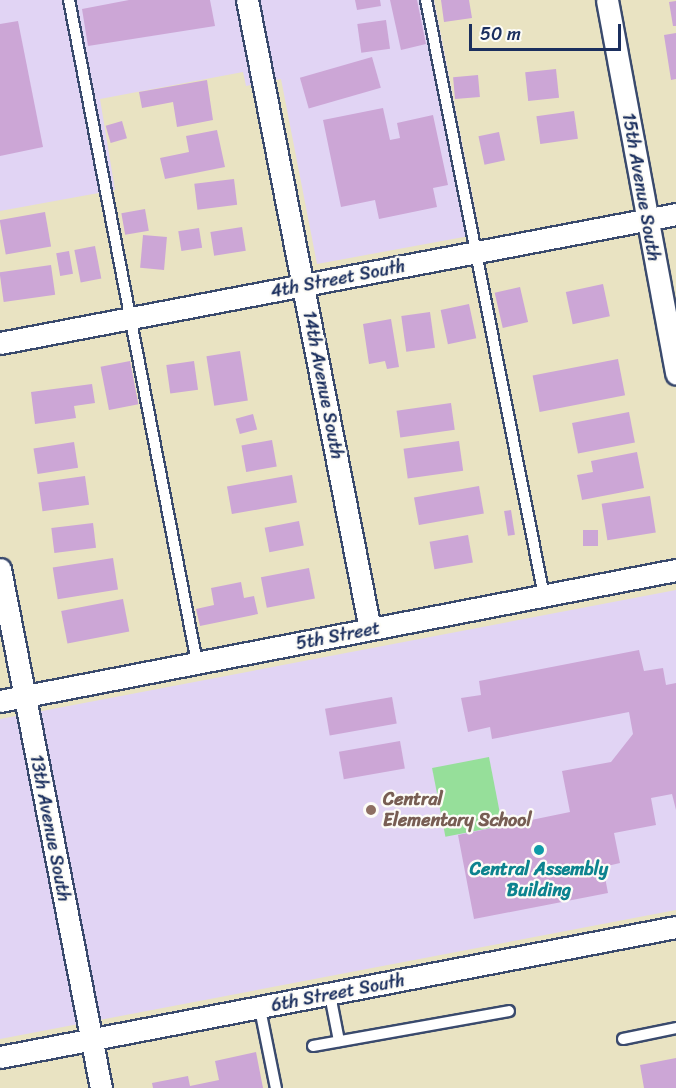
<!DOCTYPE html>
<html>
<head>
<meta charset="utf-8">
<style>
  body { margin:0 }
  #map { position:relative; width:676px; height:1088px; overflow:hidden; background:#e9e3c2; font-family:Sriracha,sans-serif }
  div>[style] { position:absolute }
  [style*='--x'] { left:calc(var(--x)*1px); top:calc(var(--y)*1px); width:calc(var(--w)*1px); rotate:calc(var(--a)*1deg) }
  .built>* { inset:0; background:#e1d4f4 }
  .green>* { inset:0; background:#96df9a; transform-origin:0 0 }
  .building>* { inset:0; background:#cca6d6; transform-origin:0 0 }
  .roads { filter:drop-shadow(2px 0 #3a4a6d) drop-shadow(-2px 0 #3a4a6d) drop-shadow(0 2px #3a4a6d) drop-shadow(0 -2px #3a4a6d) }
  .service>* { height:10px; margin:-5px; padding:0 5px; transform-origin:5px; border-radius:5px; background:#fff }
  .minor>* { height:21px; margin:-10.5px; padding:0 10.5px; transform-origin:10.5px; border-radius:10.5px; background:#fff }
  .dots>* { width:16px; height:16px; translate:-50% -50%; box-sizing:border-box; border:3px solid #fdfcf7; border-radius:50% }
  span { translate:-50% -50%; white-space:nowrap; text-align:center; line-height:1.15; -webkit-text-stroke:4.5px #fdfcf7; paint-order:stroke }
  .street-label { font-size:18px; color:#1b2f5e }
  .education-label { font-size:18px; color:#785e54; font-weight:700 }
  .left { translate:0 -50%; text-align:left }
  .culture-label { font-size:18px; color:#0d838f; font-weight:700 }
  .scale { position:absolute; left:469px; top:24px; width:152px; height:27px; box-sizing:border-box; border:3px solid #1b2f5e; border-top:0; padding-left:8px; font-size:18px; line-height:21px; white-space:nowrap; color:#1b2f5e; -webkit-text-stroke:4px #fdfcf7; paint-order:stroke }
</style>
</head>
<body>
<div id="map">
  <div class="built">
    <div style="clip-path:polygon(0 0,434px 0,480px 234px,317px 264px,281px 79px,246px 86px,243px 72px,100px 99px,115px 190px,0 211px)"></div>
    <div style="clip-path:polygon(676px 590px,676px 910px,0 1039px,0 719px)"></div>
  </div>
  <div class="green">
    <div style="left:489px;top:757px;width:70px;height:58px;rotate:79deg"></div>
  </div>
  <div class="building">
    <div style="clip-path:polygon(129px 0,210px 0,215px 26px,88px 46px,82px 9px)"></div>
    <div style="clip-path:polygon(355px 0,380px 0,381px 6px,357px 10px)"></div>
    <div style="clip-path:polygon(390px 0,417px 0,426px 44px,401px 50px)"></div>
    <div style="clip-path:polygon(441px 0,469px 0,472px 18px,444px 22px)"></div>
    <div style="clip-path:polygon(676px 1px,676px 26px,673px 26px,669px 2px)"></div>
    <div style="left:386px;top:20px;width:29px;height:29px;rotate:82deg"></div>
    <div style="clip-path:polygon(18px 21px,43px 147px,0 156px,0 24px)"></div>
    <div style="clip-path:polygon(676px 33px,676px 79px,671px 80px,664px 35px)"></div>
    <div style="left:372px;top:57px;width:32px;height:75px;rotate:74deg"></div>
    <div style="left:556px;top:69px;width:29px;height:31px;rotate:84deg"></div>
    <div style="left:478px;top:75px;width:22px;height:25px;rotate:85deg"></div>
    <div style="clip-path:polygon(207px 80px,213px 120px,177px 127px,173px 102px,142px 108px,139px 92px)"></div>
    <div style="clip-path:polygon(383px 108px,390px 140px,400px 138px,397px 123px,433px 115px,448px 185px,433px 188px,437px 207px,379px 219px,375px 200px,341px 207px,323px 120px)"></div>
    <div style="left:574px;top:111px;width:28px;height:38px;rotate:82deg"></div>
    <div style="left:122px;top:121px;width:18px;height:17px;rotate:74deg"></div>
    <div style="clip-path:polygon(217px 130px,225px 167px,165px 179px,160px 158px,189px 152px,186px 136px)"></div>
    <div style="left:499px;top:132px;width:29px;height:21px;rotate:78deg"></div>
    <div style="left:234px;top:179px;width:26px;height:40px;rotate:83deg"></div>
    <div style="left:145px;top:209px;width:22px;height:24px;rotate:80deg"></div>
    <div style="left:45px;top:212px;width:35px;height:46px;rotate:80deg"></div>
    <div style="left:242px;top:227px;width:24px;height:32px;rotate:81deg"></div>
    <div style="left:199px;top:228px;width:20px;height:21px;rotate:81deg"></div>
    <div style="left:143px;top:235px;width:24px;height:33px;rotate:5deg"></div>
    <div style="left:95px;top:246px;width:33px;height:21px;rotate:79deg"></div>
    <div style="left:69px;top:251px;width:23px;height:13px;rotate:80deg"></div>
    <div style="left:51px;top:265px;width:30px;height:52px;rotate:82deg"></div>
    <div style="left:603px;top:284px;width:33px;height:38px;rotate:78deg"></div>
    <div style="left:520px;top:287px;width:36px;height:26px;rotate:77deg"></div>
    <div style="left:469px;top:304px;width:35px;height:29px;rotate:78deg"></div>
    <div style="left:430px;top:312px;width:36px;height:29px;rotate:82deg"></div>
    <div style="clip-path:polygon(391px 319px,399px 367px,387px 369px,385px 361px,369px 364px,363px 324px)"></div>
    <div style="left:240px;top:351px;width:50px;height:34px;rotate:81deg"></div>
    <div style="left:618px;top:359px;width:37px;height:87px;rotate:79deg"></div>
    <div style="left:130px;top:361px;width:44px;height:30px;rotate:79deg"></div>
    <div style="left:194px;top:361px;width:29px;height:28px;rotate:82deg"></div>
    <div style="clip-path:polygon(92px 384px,95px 403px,74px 406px,76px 418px,35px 424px,31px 392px)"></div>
    <div style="left:451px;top:403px;width:27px;height:55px;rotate:82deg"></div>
    <div style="left:629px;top:412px;width:31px;height:58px;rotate:79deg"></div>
    <div style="left:253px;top:414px;width:16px;height:18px;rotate:75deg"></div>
    <div style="left:272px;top:440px;width:27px;height:31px;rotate:80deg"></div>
    <div style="left:459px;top:441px;width:30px;height:56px;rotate:82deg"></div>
    <div style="left:74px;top:442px;width:26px;height:41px;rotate:81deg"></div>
    <div style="clip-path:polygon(637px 452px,644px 488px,582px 500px,577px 475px,593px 472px,591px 461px)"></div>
    <div style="left:292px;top:475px;width:28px;height:66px;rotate:80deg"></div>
    <div style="left:85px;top:476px;width:29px;height:47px;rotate:82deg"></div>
    <div style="left:479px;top:486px;width:28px;height:66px;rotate:80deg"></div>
    <div style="left:650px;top:496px;width:37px;height:49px;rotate:81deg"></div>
    <div style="left:511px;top:510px;width:25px;height:7px;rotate:81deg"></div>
    <div style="left:299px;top:521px;width:25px;height:35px;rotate:79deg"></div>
    <div style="left:93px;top:523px;width:25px;height:42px;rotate:83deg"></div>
    <div style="left:583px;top:530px;width:15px;height:16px"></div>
    <div style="left:468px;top:535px;width:28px;height:39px;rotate:80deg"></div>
    <div style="left:113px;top:558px;width:32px;height:61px;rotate:81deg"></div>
    <div style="left:309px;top:568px;width:31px;height:49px;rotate:79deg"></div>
    <div style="clip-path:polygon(241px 582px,244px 598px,254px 596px,258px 614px,200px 626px,196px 609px,214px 605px,211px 588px)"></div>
    <div style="left:123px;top:599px;width:33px;height:63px;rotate:79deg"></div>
    <div style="clip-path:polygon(639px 650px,644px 671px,663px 668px,666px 685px,676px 683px,676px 810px,672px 794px,651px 798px,656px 825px,614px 833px,620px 863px,603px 867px,608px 893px,474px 919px,458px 835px,570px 812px,562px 771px,611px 762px,633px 734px,629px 712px,492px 739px,490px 727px,468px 732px,461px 698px,481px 695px,479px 681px)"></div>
    <div style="left:392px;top:697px;width:27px;height:68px;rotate:80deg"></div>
    <div style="left:400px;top:741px;width:28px;height:62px;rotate:80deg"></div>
    <div style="clip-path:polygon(256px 1052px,263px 1088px,153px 1088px,152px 1083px,188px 1076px,190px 1086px,219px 1080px,215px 1061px)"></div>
    <div style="clip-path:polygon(676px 1058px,676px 1088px,644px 1088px,640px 1065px)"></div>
  </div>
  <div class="roads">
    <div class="service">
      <div style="--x:69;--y:0;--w:675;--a:79.07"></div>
      <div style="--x:426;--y:0;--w:608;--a:78.8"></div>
      <div style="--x:330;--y:995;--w:47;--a:78.9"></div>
      <div style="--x:260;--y:1009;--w:81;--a:78.6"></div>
      <div style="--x:623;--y:1039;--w:54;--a:-11.7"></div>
      <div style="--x:313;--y:1046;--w:199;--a:-10.1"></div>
    </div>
    <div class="minor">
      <div style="--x:247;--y:0;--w:641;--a:78.94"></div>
      <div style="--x:607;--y:0;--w:380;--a:79.5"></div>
      <div style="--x:0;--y:343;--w:688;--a:-10.8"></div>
      <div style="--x:0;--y:569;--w:529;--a:78.99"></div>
      <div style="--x:0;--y:701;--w:689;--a:-10.97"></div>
      <div style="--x:0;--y:1057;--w:688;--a:-10.89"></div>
    </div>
  </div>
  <div class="dots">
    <div style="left:371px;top:810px;background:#8d6e63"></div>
    <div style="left:539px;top:850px;background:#0f9aa8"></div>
  </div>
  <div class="street-label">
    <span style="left:641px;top:187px;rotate:80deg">15th Avenue South</span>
    <span style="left:338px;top:279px;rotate:-11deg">4th Street South</span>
    <span style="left:323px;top:385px;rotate:79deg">14th Avenue South</span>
    <span style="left:338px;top:636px;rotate:-11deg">5th Street</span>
    <span style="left:50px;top:828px;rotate:79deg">13th Avenue South</span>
    <span style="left:338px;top:993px;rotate:-11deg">6th Street South</span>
  </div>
  <div class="education-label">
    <span class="left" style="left:383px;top:810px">Central<br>Elementary School</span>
  </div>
  <div class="culture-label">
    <span style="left:539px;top:880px">Central Assembly<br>Building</span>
  </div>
  <div class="scale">50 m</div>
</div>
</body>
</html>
